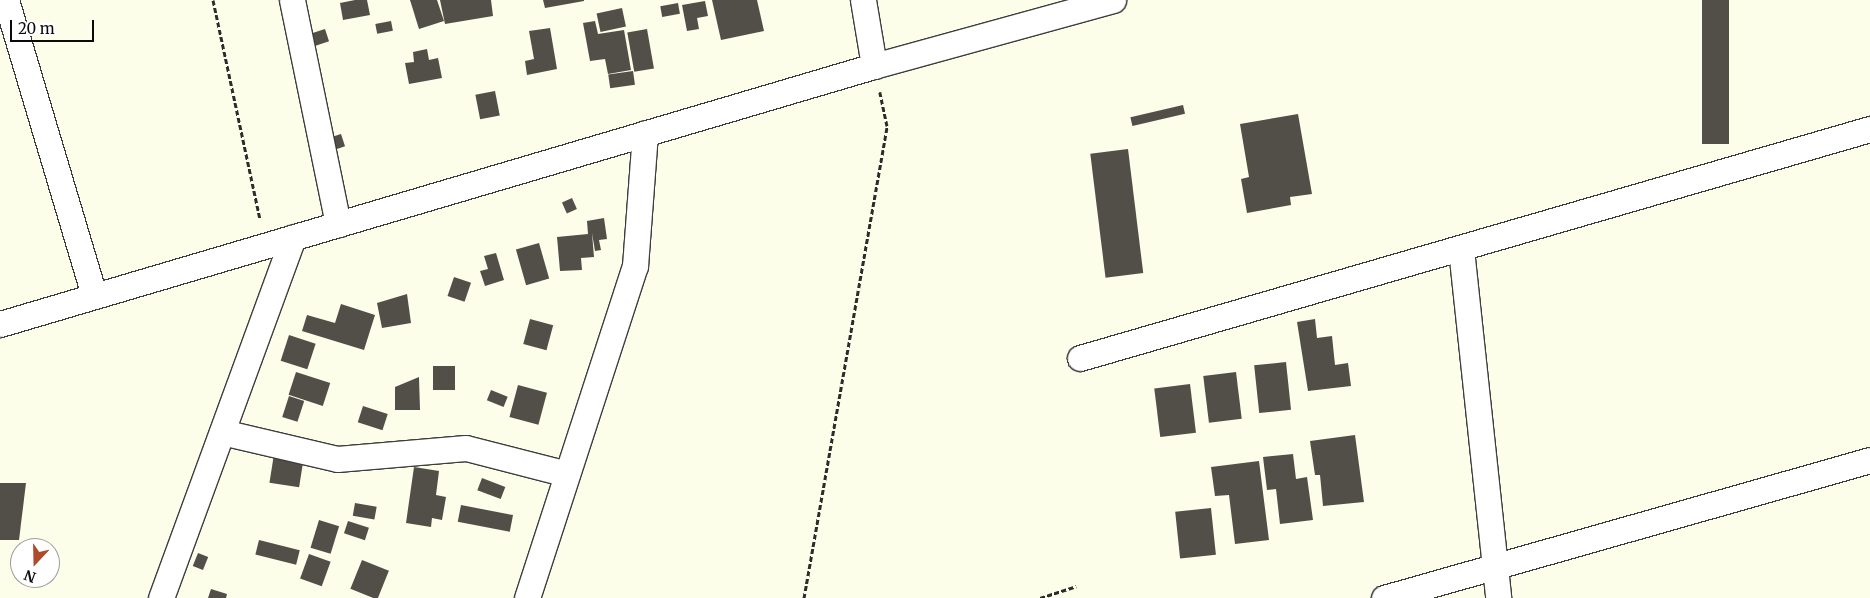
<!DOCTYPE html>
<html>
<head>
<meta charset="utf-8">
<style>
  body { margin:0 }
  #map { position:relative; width:1870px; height:598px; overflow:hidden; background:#fcfee9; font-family:Merriweather,serif }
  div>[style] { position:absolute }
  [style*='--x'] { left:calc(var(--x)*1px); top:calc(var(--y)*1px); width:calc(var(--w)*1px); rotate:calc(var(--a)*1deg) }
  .building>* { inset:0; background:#524f48; transform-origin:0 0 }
  .path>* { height:3px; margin-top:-1.5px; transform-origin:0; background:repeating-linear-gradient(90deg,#2c2c2c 0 5px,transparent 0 7.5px) }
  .roads { filter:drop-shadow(1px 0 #3d3d3d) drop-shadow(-1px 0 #3d3d3d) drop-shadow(0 1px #3d3d3d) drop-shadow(0 -1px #3d3d3d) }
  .street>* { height:25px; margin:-12.5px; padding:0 12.5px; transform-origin:12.5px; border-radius:12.5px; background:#fff }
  span { translate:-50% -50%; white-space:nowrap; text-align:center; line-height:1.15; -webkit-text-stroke:5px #fff; paint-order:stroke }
  .north { position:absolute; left:10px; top:538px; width:50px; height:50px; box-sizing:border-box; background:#fff; border:1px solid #9d9d9d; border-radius:50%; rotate:201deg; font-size:14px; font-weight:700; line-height:20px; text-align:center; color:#0a0a0a }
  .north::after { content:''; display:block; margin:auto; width:18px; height:22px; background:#af4b2d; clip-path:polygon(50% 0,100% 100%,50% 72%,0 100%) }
  .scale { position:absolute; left:10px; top:20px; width:84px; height:22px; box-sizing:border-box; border:2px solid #0a0a0a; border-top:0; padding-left:6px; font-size:15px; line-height:18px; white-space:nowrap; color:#0a0a0a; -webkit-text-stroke:4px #fff; paint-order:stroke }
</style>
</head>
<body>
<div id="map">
  <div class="building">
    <div style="clip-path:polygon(355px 0,367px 0,370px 15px,343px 20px,340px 3px)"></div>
    <div style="clip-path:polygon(410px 0,437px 0,444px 21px,419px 29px)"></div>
    <div style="clip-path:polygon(440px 0,491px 0,493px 16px,445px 24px)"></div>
    <div style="clip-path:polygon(543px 0,584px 0,584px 1px,545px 8px)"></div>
    <div style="clip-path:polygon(712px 0,757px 0,764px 31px,721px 40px)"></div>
    <div style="left:1702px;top:0;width:27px;height:144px"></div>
    <div style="clip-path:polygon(705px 1px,708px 16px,697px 18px,699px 29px,687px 31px,682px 5px)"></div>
    <div style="left:678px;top:3px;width:11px;height:18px;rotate:80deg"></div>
    <div style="left:622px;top:8px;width:19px;height:26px;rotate:78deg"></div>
    <div style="left:391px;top:21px;width:10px;height:16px;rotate:79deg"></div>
    <div style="clip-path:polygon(595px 21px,598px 34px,624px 30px,631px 70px,608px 74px,605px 59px,590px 61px,583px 23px)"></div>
    <div style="clip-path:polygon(550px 28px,557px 69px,527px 75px,525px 61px,534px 59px,529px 31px)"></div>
    <div style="left:325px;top:29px;width:13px;height:18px;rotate:72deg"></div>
    <div style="left:647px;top:29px;width:40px;height:20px;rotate:80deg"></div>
    <div style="clip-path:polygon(427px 49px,429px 60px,438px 58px,442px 78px,409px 84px,405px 63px,414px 62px,413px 52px)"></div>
    <div style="left:633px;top:71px;width:14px;height:25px;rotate:82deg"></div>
    <div style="left:495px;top:91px;width:25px;height:20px;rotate:79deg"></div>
    <div style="left:1183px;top:105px;width:9px;height:54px;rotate:77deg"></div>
    <div style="clip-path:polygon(1298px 114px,1312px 194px,1290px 197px,1291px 205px,1247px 213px,1241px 179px,1249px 177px,1240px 124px)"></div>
    <div style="left:341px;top:134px;width:13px;height:14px;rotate:72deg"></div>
    <div style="left:1128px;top:149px;width:125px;height:38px;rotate:83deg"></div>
    <div style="left:572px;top:198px;width:12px;height:11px;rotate:66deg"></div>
    <div style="clip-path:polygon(604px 218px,607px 239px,599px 240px,601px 250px,595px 251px,592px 233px,594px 257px,581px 258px,582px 270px,560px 271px,557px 237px,588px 234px,587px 221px)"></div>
    <div style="left:539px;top:243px;width:37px;height:24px;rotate:74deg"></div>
    <div style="clip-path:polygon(496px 253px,504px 280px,485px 286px,480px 271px,488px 269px,484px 256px)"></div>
    <div style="left:454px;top:277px;width:18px;height:20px;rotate:19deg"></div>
    <div style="clip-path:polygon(407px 294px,411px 323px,382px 328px,377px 303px)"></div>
    <div style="clip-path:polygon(341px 304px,375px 315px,364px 350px,302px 331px,307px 315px,335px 323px)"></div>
    <div style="left:530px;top:319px;width:24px;height:26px;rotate:15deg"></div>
    <div style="clip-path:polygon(1315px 319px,1317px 338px,1332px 336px,1335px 365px,1348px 363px,1351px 386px,1308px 391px,1297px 322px)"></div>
    <div style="left:289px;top:335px;width:28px;height:27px;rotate:18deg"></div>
    <div style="left:1286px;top:362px;width:48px;height:32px;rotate:84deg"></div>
    <div style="left:433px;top:366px;width:22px;height:24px"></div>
    <div style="left:296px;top:372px;width:36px;height:24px;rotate:18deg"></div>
    <div style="left:1236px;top:372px;width:47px;height:33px;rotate:83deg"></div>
    <div style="clip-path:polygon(419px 377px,420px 410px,395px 410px,395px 387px)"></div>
    <div style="left:1190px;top:384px;width:49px;height:36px;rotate:83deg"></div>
    <div style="left:518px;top:385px;width:30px;height:33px;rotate:15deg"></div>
    <div style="left:491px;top:390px;width:18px;height:11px;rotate:22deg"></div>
    <div style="left:289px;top:396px;width:16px;height:22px;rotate:18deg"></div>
    <div style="left:363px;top:406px;width:26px;height:17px;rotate:18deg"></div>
    <div style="clip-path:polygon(1355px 435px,1364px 502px,1323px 506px,1320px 475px,1315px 475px,1310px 441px)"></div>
    <div style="left:274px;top:454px;width:30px;height:29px;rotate:9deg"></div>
    <div style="clip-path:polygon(1293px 454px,1296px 479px,1307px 477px,1313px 520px,1280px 524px,1276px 489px,1267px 490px,1263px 457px)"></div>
    <div style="clip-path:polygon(1259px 461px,1269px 540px,1235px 544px,1229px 495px,1215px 496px,1211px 467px)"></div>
    <div style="clip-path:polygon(414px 467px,439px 471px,436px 495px,446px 497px,442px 520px,432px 518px,431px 527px,406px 523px)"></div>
    <div style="left:482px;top:478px;width:25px;height:13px;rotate:21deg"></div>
    <div style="clip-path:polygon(0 483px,26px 483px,19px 540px,0 540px)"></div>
    <div style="left:355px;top:503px;width:22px;height:13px;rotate:10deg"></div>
    <div style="left:461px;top:505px;width:53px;height:17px;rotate:11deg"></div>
    <div style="left:1211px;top:508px;width:47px;height:36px;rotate:84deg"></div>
    <div style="left:319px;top:520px;width:21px;height:29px;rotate:17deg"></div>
    <div style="left:348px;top:521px;width:22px;height:13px;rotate:18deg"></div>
    <div style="left:259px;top:540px;width:42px;height:15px;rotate:14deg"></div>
    <div style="left:198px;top:553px;width:11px;height:14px;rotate:22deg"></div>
    <div style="left:309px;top:554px;width:23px;height:26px;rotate:20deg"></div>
    <div style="left:362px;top:560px;width:29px;height:31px;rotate:22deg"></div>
    <div style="clip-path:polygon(211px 589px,227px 594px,226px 598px,208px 598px)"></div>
  </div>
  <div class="path">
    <div style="--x:213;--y:0;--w:224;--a:77.9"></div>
    <div style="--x:804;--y:598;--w:479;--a:-80"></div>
    <div style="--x:887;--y:126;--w:35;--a:-102"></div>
    <div style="--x:1040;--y:598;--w:38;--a:-18"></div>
  </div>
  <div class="roads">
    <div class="street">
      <div style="--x:6;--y:0;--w:308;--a:73.4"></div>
      <div style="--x:292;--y:0;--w:229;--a:78.4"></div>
      <div style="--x:863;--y:0;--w:67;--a:80.5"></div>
      <div style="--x:1461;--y:249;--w:351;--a:83.9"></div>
      <div style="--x:0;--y:324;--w:911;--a:-16.45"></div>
      <div style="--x:874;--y:66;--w:248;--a:-15.4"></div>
      <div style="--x:1080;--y:358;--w:823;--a:-16.17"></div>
      <div style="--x:222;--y:432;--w:118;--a:13.2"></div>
      <div style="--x:337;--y:459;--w:129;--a:-4.9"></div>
      <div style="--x:466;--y:448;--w:104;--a:14.4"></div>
      <div style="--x:161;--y:598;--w:384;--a:-69.9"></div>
      <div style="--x:527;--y:598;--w:349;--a:-72"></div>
      <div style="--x:635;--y:266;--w:133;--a:-85.7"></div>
      <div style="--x:1384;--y:598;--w:505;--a:-15.85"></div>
    </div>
  </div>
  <div class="north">N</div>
  <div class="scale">20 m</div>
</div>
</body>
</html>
